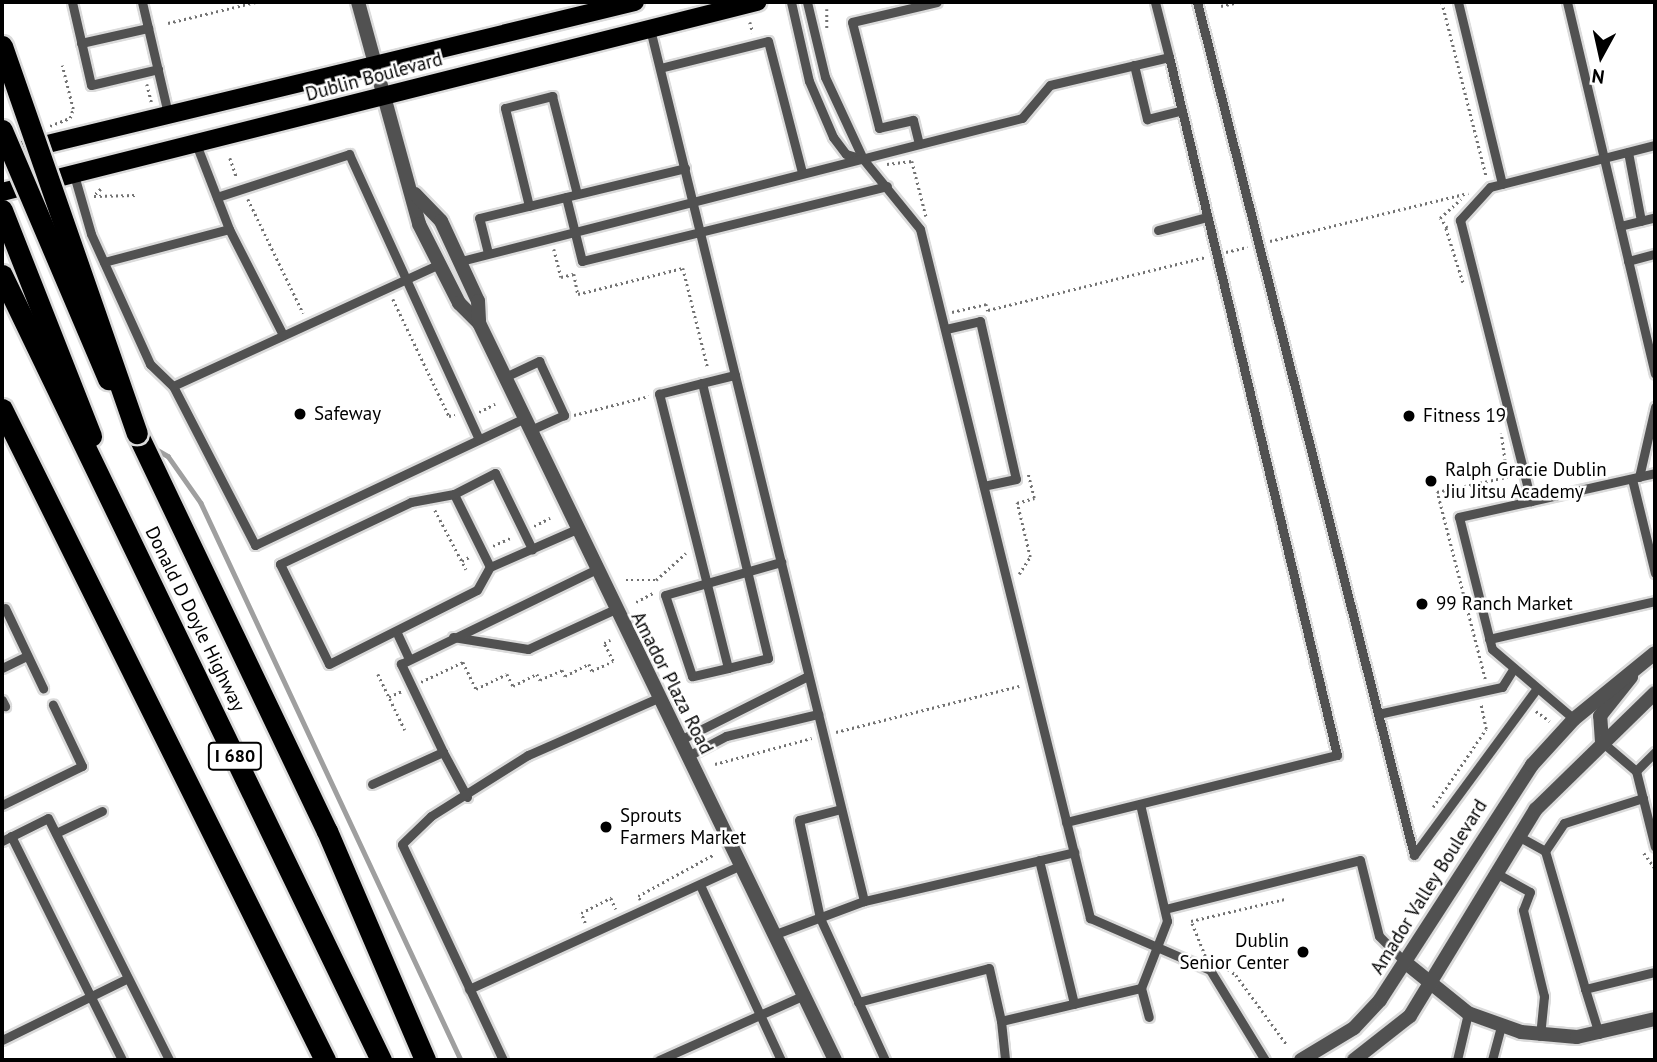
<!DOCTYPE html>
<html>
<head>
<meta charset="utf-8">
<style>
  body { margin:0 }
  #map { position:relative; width:1657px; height:1062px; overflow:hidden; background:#fff; font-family:"PT Sans",sans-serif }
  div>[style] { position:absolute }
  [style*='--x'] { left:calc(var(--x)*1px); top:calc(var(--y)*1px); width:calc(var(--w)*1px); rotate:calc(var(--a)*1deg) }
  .stream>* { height:4.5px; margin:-2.25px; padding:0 2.25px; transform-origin:2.25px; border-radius:2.25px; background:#9f9f9f }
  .path>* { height:2.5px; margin-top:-1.25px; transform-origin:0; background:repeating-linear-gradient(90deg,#737373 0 2px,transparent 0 5.5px) }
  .roads { filter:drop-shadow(2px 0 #dbdbdb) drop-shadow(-2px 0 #dbdbdb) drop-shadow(0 2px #dbdbdb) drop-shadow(0 -2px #dbdbdb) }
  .service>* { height:9px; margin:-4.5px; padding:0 4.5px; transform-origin:4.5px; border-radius:4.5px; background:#515151 }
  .minor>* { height:14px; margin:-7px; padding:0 7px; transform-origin:7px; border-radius:7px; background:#515151 }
  .tertiary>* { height:14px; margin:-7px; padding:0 7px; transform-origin:7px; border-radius:7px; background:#515151 }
  .primary>* { height:18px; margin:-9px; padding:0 9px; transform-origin:9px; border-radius:9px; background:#000 }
  .motorway>* { height:21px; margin:-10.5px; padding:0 10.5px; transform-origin:10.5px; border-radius:10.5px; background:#000 }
  .bridges { filter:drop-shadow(2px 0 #dbdbdb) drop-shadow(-2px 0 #dbdbdb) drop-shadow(0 2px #dbdbdb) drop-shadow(0 -2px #dbdbdb) }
  .motorway-bridge>* { height:21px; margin:-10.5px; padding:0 10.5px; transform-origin:10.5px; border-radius:10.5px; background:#000 }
  .dots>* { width:19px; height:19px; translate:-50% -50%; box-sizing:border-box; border:4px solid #fff; border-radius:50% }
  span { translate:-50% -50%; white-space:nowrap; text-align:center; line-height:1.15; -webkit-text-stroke:5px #fff; paint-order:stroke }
  .shield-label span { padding:2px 5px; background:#fff; border:2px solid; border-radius:5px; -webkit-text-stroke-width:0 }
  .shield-label { font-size:18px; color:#000; font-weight:700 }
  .street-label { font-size:19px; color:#000 }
  .poi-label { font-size:19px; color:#000 }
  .left { translate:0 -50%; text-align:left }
  .right { translate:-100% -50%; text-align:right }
  .frame { position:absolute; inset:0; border:4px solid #000; pointer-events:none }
  .north { position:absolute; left:1566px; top:21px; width:70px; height:70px; -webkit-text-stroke:5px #fff; paint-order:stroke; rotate:188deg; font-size:19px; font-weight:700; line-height:28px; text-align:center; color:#000 }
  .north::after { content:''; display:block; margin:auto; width:24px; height:32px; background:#000; clip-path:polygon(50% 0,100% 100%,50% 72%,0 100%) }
</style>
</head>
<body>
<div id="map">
  <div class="stream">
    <div style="--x:154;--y:448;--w:16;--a:30"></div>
    <div style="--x:168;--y:456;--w:57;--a:54.9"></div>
    <div style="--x:201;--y:503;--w:615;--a:64.98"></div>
  </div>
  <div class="path">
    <div style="--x:1442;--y:2;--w:179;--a:75.7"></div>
    <div style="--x:1221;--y:6;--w:17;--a:-13"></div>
    <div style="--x:827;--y:9;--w:21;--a:90"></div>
    <div style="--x:750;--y:22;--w:11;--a:75"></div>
    <div style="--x:168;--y:23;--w:90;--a:-13.4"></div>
    <div style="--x:147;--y:84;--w:21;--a:76"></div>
    <div style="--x:50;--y:126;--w:22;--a:-22"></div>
    <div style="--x:70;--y:118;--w:9;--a:-72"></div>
    <div style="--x:73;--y:109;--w:45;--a:-104"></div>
    <div style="--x:230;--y:158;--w:21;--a:71"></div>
    <div style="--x:887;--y:164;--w:25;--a:-7"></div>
    <div style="--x:912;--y:161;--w:57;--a:75.7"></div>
    <div style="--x:101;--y:189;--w:10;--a:135"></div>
    <div style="--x:94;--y:196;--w:42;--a:-1.4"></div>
    <div style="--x:248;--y:199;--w:127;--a:64.2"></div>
    <div style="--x:1446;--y:228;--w:57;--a:72.5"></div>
    <div style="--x:1447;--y:228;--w:12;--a:-125"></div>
    <div style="--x:1440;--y:218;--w:28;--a:-42"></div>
    <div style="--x:1270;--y:241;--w:204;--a:-13.6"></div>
    <div style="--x:554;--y:249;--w:29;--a:76"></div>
    <div style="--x:561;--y:277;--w:13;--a:-13"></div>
    <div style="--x:574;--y:274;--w:20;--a:79"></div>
    <div style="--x:578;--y:294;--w:108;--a:-13.9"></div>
    <div style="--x:683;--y:268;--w:103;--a:76"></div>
    <div style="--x:1226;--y:252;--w:22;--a:-13"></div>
    <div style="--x:393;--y:299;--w:130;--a:64.4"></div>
    <div style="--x:449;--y:416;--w:6;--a:-9"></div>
    <div style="--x:988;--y:310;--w:224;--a:-13.7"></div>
    <div style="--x:952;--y:312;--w:35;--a:-13"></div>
    <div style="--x:986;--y:304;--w:7;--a:74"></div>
    <div style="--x:479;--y:412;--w:18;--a:-27"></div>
    <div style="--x:574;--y:415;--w:77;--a:-14.2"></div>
    <div style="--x:435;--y:510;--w:67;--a:62.3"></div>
    <div style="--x:534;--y:526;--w:18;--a:-27"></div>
    <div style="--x:493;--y:546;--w:21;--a:-25"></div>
    <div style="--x:462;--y:561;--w:10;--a:-29"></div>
    <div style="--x:1019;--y:574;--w:20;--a:-57"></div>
    <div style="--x:1030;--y:557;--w:56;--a:-103.5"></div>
    <div style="--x:1017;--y:503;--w:18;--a:-16"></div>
    <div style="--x:1034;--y:498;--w:25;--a:-104"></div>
    <div style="--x:626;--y:580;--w:30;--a:0"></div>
    <div style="--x:656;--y:580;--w:40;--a:-42"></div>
    <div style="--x:636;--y:602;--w:21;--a:-28"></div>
    <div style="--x:378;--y:674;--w:62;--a:64.3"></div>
    <div style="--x:1485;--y:679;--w:193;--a:-104.4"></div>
    <div style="--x:1437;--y:492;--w:72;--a:-12.1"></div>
    <div style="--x:1507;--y:477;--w:44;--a:-97.8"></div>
    <div style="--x:421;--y:682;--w:47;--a:-25.5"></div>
    <div style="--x:463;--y:662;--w:30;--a:64"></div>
    <div style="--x:476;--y:689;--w:34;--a:-26"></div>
    <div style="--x:507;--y:674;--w:13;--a:63"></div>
    <div style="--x:513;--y:686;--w:27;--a:-27"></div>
    <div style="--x:537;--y:674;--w:7;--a:63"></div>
    <div style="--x:540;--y:680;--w:24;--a:-24"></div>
    <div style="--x:562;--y:670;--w:7;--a:63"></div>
    <div style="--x:565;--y:676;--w:27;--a:-27"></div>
    <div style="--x:589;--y:664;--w:8;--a:67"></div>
    <div style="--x:592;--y:671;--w:23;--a:-25"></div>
    <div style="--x:613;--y:661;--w:20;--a:-117"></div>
    <div style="--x:604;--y:643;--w:7;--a:-27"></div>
    <div style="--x:389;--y:697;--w:14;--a:-25"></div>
    <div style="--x:1536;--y:711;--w:17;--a:36"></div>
    <div style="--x:836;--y:732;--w:189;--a:-14.1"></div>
    <div style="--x:715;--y:764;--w:100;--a:-15"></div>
    <div style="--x:1433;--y:807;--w:94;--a:-55.8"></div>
    <div style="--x:1486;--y:729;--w:25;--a:-102"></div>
    <div style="--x:1644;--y:853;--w:19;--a:54"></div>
    <div style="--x:1655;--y:862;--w:17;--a:90"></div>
    <div style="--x:640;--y:900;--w:4;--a:-117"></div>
    <div style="--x:638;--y:896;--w:85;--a:-28.7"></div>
    <div style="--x:585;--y:923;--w:11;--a:-112"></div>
    <div style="--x:581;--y:913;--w:34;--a:-27"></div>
    <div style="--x:611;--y:898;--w:12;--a:66"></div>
    <div style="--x:1205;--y:956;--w:38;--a:-112"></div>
    <div style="--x:1191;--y:921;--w:97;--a:-13.2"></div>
    <div style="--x:1219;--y:963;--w:21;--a:35"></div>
    <div style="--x:1236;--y:975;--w:87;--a:53.9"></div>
  </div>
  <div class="roads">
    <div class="service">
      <div style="--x:72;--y:2;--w:85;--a:77.1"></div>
      <div style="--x:91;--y:85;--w:69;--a:-13.4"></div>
      <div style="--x:142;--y:2;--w:115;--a:76.9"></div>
      <div style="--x:791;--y:2;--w:81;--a:77.2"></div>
      <div style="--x:809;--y:81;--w:61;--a:66.8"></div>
      <div style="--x:833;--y:137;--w:21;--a:53"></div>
      <div style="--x:846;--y:154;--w:18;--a:16"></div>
      <div style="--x:863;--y:159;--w:90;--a:50.8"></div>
      <div style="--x:920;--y:229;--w:710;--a:76.14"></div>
      <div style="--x:1090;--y:918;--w:131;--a:23.4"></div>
      <div style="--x:1210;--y:970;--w:105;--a:58.6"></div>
      <div style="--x:807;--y:2;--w:77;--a:76.5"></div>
      <div style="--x:825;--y:77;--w:90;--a:65.1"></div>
      <div style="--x:1197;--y:2;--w:880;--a:75.73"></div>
      <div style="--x:1414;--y:855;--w:207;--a:-53.6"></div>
      <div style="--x:1458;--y:2;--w:187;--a:76.4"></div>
      <div style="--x:1502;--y:184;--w:12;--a:166"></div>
      <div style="--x:1490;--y:187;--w:45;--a:132.3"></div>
      <div style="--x:1460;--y:220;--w:290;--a:75.8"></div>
      <div style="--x:1531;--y:501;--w:74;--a:167.5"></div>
      <div style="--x:1459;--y:517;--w:136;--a:76"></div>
      <div style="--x:1492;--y:649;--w:108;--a:40.5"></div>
      <div style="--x:1567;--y:2;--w:382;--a:76.7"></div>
      <div style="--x:650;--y:29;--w:898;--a:76.21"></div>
      <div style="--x:81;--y:43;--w:69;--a:-12.6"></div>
      <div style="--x:1134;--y:65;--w:56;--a:76.5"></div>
      <div style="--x:1147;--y:119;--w:36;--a:-14"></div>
      <div style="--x:660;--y:68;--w:111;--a:-14"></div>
      <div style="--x:768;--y:41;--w:135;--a:75.5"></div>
      <div style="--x:919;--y:144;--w:25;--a:-104"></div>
      <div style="--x:913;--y:120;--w:35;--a:167"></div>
      <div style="--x:879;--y:128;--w:109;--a:-104.3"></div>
      <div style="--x:852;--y:22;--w:87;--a:-13.2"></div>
      <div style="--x:1628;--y:152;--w:70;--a:79.3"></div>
      <div style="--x:74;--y:175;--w:61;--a:73.9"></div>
      <div style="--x:91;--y:234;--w:143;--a:65.6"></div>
      <div style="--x:150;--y:364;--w:32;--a:44"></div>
      <div style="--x:173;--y:386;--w:179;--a:62.7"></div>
      <div style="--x:255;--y:545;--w:298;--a:-25.2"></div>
      <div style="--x:1502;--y:184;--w:158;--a:-14.3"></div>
      <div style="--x:217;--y:197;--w:139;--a:-18"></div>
      <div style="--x:349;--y:154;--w:313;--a:65.5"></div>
      <div style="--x:566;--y:197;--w:66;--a:76"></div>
      <div style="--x:582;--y:261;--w:314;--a:-13.8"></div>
      <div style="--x:529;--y:206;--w:101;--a:-103.8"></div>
      <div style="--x:505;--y:108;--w:49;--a:-14.3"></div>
      <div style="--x:552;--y:96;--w:101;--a:75.7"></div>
      <div style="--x:1620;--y:226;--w:36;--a:-14"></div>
      <div style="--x:229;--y:229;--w:119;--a:63"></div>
      <div style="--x:1158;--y:230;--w:51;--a:-14.9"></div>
      <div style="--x:488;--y:253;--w:36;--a:-104"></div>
      <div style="--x:479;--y:218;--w:212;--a:-13.6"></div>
      <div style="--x:461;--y:261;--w:579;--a:-14.3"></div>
      <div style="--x:1022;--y:118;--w:43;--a:-49.7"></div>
      <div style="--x:1050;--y:85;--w:122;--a:-13.2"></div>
      <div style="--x:1169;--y:57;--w:57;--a:-104.3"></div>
      <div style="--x:1628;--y:261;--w:28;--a:-15"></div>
      <div style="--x:104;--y:262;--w:129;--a:-14.8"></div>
      <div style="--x:229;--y:229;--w:91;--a:-111.2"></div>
      <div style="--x:946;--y:329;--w:35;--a:-13"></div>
      <div style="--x:980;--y:321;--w:162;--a:77.2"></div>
      <div style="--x:1016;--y:479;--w:33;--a:168"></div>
      <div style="--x:505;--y:377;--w:38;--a:-25"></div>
      <div style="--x:539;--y:361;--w:60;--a:65.2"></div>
      <div style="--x:564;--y:415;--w:37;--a:156"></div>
      <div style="--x:702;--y:383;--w:283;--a:76.5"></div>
      <div style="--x:768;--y:658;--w:41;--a:166"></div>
      <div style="--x:728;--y:668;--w:283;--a:-104.1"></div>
      <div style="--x:659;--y:394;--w:44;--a:-14.3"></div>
      <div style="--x:702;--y:383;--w:34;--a:-14"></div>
      <div style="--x:173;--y:386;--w:293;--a:-24.6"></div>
      <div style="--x:1639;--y:477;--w:72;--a:-77.1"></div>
      <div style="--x:1632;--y:479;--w:97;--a:76.3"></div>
      <div style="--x:454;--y:494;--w:44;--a:169.5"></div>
      <div style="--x:411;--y:502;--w:145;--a:154.7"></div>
      <div style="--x:280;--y:564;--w:111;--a:63.9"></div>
      <div style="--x:329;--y:664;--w:165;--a:-26.6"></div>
      <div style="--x:477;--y:590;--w:26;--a:-61"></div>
      <div style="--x:490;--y:567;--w:95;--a:-23.6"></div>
      <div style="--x:1531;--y:501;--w:127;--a:-12.7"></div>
      <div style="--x:490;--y:567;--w:81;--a:-116.3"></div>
      <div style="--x:454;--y:494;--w:46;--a:-27.1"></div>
      <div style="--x:495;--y:473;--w:85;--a:64"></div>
      <div style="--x:5;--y:608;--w:89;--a:64.6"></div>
      <div style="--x:396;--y:631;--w:31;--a:65"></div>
      <div style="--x:453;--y:637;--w:76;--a:9.1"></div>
      <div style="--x:528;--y:649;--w:94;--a:-24.6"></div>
      <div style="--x:1489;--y:639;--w:170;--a:-12.9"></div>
      <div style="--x:2;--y:668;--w:28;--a:-26"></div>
      <div style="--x:728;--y:668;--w:37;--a:167"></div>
      <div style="--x:692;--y:676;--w:85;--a:-108.4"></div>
      <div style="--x:665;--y:595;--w:121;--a:-15.9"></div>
      <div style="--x:2;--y:700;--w:7;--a:63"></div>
      <div style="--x:1378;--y:714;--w:127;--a:-12.3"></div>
      <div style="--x:1502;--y:687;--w:22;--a:-58"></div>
      <div style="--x:680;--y:740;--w:143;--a:-26.6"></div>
      <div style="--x:1602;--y:742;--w:45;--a:40.5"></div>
      <div style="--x:1636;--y:771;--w:78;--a:76"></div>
      <div style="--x:443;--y:752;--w:51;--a:61.9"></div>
      <div style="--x:688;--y:756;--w:43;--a:-27.8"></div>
      <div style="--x:726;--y:736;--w:95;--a:-13.4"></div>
      <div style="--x:1636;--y:771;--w:27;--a:-45"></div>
      <div style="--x:372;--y:784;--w:78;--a:-24.3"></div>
      <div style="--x:443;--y:752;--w:98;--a:-115.5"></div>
      <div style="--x:401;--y:664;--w:216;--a:-25.9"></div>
      <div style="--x:1643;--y:798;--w:83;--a:162.4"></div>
      <div style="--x:1564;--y:823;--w:34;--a:124"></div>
      <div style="--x:1545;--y:851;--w:144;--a:73.8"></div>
      <div style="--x:1585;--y:989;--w:72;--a:-13.7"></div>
      <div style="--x:2;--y:805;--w:89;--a:-26"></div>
      <div style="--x:82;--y:766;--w:68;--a:-115.4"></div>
      <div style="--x:841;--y:809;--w:43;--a:165.3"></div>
      <div style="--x:799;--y:820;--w:100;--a:77.9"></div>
      <div style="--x:820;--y:918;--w:156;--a:65.4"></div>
      <div style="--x:1066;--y:822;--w:279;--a:-13.9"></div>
      <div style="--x:1337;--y:755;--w:718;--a:-103.53"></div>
      <div style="--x:56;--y:833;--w:51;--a:-25.6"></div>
      <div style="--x:11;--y:836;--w:250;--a:63.6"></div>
      <div style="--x:1518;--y:836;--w:31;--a:29"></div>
      <div style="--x:2;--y:841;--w:51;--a:-26.6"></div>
      <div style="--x:48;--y:818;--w:271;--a:63.4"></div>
      <div style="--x:1039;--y:860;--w:148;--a:76.3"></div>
      <div style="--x:1494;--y:872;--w:41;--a:29.1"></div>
      <div style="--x:1530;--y:892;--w:19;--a:111"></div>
      <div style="--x:1523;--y:910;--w:89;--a:76.3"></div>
      <div style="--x:1544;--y:996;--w:40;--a:95.7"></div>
      <div style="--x:700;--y:885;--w:193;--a:65.2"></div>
      <div style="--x:1165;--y:909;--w:201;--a:-14.1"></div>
      <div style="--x:1360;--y:860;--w:78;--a:76"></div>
      <div style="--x:1379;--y:936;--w:38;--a:45"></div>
      <div style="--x:773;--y:935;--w:97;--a:-20.5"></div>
      <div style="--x:864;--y:901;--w:216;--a:-13.1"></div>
      <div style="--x:1141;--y:988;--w:30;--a:75"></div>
      <div style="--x:469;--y:989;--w:297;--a:-24.5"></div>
      <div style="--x:1585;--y:989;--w:47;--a:72.7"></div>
      <div style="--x:858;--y:1002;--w:135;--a:-14.5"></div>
      <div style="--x:989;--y:968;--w:54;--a:77.2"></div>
      <div style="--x:1001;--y:1021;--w:144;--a:-13.3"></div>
      <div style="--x:1141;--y:988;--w:72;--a:-68.8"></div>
      <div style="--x:1167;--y:921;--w:120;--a:-103"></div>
      <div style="--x:1001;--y:1021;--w:39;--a:84"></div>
      <div style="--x:2;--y:1040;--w:140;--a:-26.2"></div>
      <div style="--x:503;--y:1060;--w:238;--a:-115.1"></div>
      <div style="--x:402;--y:844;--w:40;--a:-44"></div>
      <div style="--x:431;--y:816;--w:115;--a:-32.2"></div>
      <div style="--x:528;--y:755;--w:144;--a:-23.7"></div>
      <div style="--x:659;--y:1060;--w:157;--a:-24.1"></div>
      <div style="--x:1457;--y:1060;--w:48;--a:-76.8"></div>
      <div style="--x:1492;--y:1060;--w:34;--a:-75"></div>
    </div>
    <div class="minor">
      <div style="--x:1406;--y:963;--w:80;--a:38.9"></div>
      <div style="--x:1468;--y:1013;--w:56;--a:19.7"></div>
      <div style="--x:1521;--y:1032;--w:56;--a:5.1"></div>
      <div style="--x:1577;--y:1037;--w:80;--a:-13"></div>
    </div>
    <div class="tertiary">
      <div style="--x:358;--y:2;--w:230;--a:74.6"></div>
      <div style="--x:419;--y:224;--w:89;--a:63.1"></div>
      <div style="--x:459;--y:303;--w:28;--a:45"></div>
      <div style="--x:479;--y:323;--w:818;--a:64.22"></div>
      <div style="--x:415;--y:194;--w:37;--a:46"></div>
      <div style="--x:441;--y:221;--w:88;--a:65.2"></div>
      <div style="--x:478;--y:301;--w:22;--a:87"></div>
      <div style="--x:1602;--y:742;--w:26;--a:-94"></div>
      <div style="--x:1600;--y:716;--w:50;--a:-51.5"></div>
      <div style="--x:1301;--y:1060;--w:62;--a:-31.1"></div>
      <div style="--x:1354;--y:1028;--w:38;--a:-47"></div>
      <div style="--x:1380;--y:1000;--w:280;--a:-57.1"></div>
      <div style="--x:1532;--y:765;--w:62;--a:-47.6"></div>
      <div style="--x:1574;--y:719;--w:104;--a:-39.2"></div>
      <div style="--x:1354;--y:1060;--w:71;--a:-38.2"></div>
      <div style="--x:1410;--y:1016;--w:242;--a:-58.7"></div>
      <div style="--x:1536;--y:809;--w:166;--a:-44.3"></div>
    </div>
    <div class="primary">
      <div style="--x:2;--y:155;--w:651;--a:-13.59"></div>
      <div style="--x:2;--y:192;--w:779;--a:-14.13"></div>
    </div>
    <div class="motorway">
      <div style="--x:2;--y:210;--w:243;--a:68.5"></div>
      <div style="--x:2;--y:275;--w:872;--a:64.23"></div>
      <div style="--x:2;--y:409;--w:727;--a:63.61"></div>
      <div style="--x:137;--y:433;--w:441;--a:64.5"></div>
      <div style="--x:327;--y:831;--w:249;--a:66.8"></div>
    </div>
  </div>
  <div class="bridges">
    <div class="motorway-bridge">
      <div style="--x:2;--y:46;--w:410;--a:70.8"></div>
      <div style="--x:2;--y:130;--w:271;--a:66.9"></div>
    </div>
  </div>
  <div class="dots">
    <div style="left:300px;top:414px;background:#000"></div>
    <div style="left:1409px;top:416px;background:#000"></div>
    <div style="left:1431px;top:481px;background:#000"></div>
    <div style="left:1422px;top:604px;background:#000"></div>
    <div style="left:606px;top:827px;background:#000"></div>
    <div style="left:1303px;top:952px;background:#000"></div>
  </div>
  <div class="shield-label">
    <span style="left:235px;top:756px">I 680</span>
  </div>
  <div class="street-label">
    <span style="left:374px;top:77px;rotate:-15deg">Dublin Boulevard</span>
    <span style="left:195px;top:619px;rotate:64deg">Donald D Doyle Highway</span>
    <span style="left:672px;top:683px;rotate:63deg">Amador Plaza Road</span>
    <span style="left:1429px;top:887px;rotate:-58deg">Amador Valley Boulevard</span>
  </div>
  <div class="poi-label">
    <span class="left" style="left:314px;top:414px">Safeway</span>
    <span class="left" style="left:1423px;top:416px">Fitness 19</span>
    <span class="left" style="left:1445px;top:481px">Ralph Gracie Dublin<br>Jiu Jitsu Academy</span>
    <span class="left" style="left:1436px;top:604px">99 Ranch Market</span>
    <span class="left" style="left:620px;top:827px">Sprouts<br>Farmers Market</span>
    <span class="right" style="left:1289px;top:952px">Dublin<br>Senior Center</span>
  </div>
  <div class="frame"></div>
  <div class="north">N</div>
</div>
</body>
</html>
